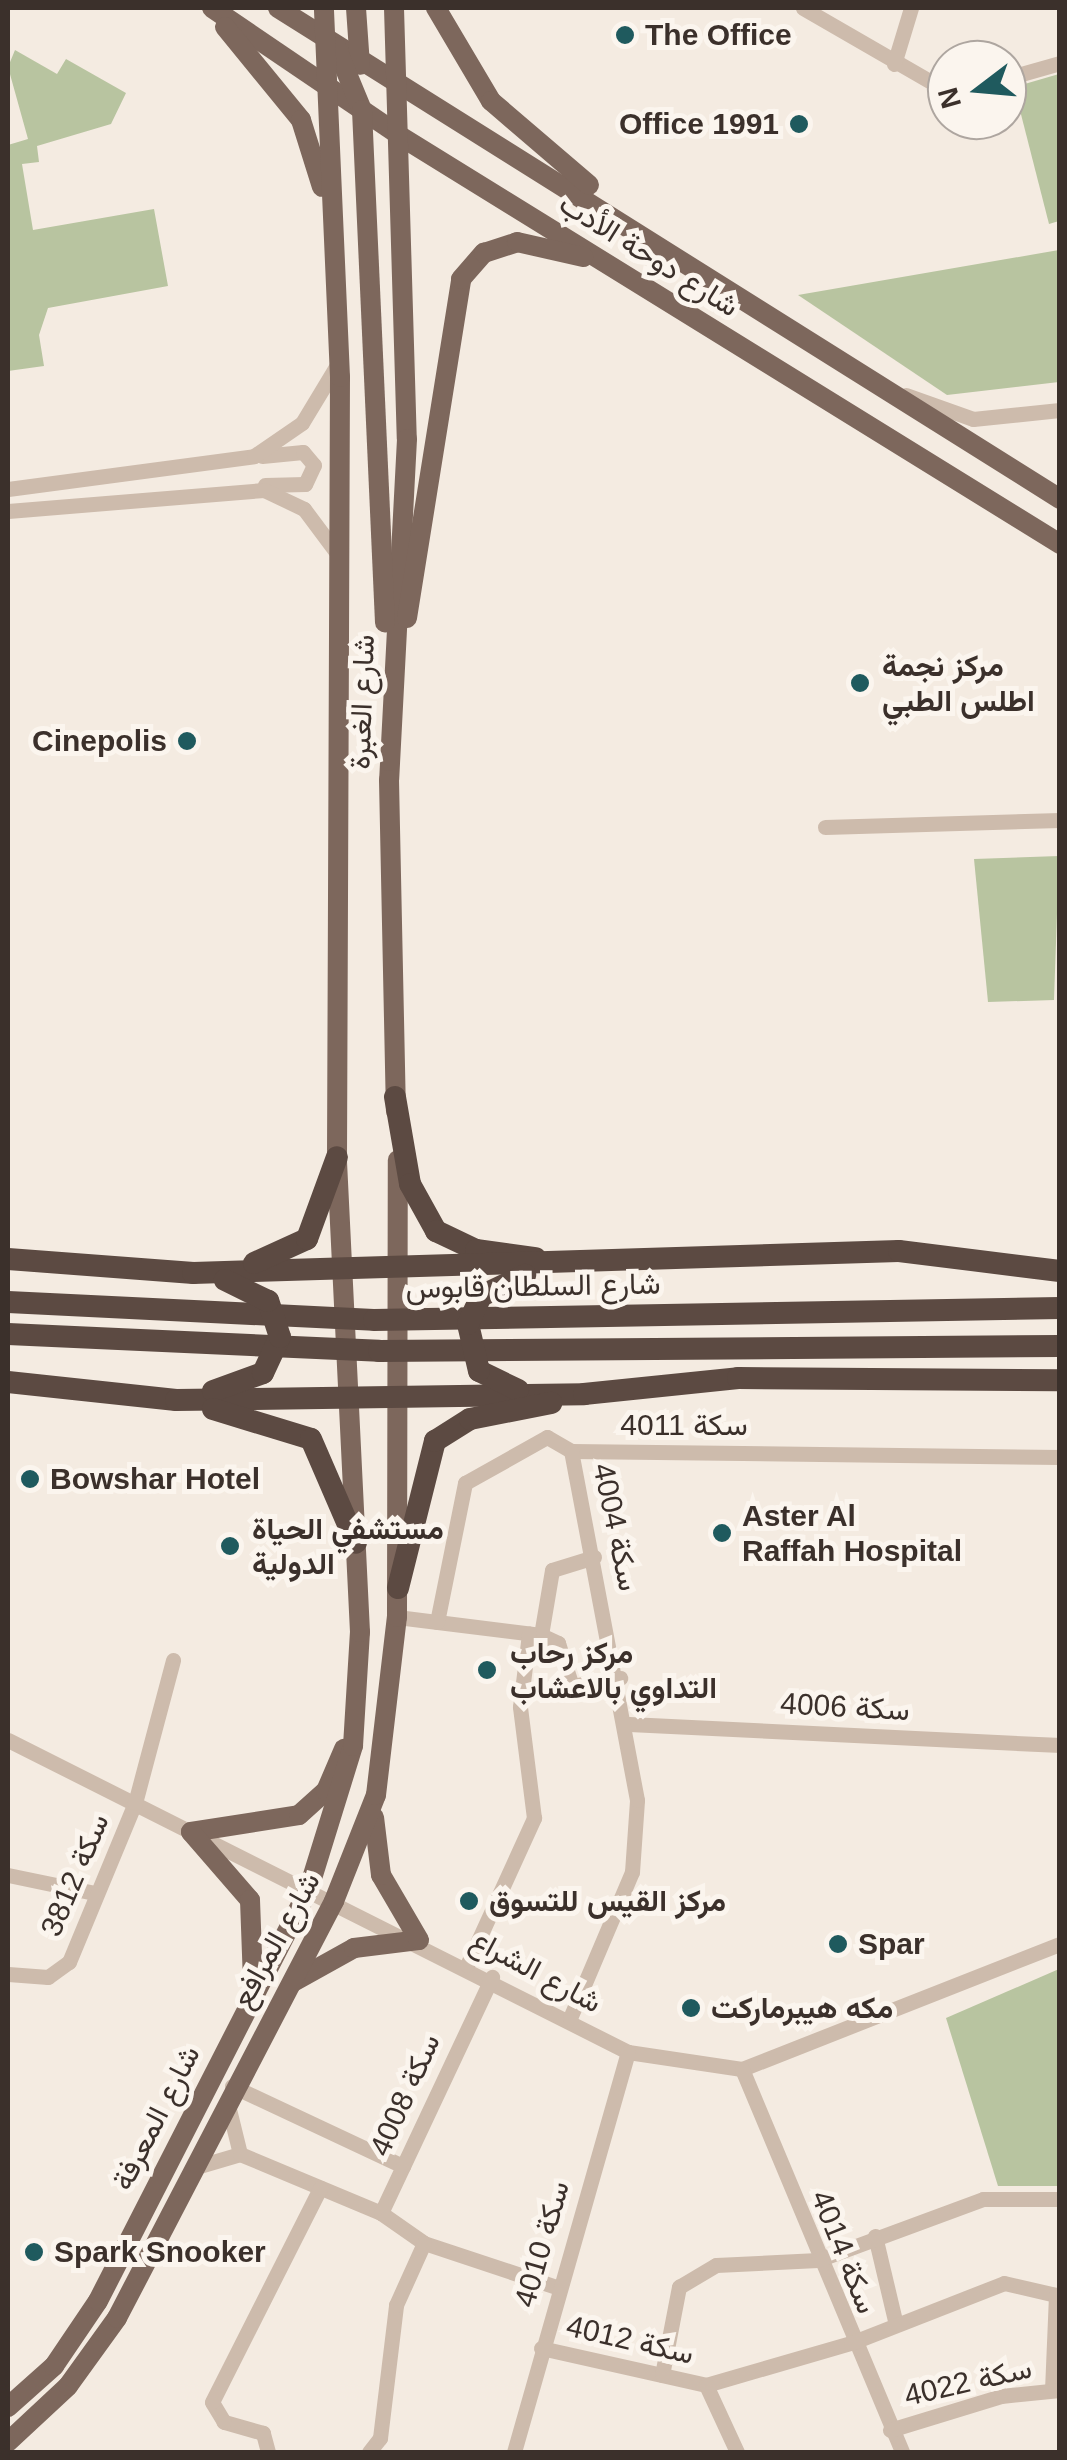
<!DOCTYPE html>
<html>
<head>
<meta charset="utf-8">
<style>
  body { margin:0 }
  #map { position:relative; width:1067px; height:2460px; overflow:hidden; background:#f4ebe1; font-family:Helvetica,Vazirmatn,sans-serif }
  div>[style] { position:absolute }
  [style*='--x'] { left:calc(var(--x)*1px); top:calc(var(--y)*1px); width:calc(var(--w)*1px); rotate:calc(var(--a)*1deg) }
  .green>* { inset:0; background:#b8c4a0 }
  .minor>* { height:15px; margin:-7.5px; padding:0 7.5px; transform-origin:7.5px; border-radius:7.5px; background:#cdbbac }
  .major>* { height:20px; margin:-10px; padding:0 10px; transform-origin:10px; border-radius:10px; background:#7d675c }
  .highway>* { height:22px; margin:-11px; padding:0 11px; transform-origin:11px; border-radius:11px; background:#5c4a42 }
  .dots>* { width:28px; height:28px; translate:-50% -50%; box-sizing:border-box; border:5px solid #fbf5ee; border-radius:50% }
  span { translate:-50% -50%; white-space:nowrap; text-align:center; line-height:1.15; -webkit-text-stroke:10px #fbf5ee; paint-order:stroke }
  .poi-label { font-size:30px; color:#3b302b; font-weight:700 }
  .left { translate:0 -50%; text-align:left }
  .right { translate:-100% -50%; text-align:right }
  .street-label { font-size:30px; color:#3b302b }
  .frame { position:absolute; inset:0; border:10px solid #3b302b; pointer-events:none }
  .north { position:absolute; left:927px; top:40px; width:100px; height:100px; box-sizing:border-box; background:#fbf5ee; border:2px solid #aea6a0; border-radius:50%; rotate:254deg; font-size:28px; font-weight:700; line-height:40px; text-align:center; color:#3b302b }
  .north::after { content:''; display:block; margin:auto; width:35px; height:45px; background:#1f5a5e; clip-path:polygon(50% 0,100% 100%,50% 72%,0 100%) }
</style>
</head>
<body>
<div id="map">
  <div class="green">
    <div style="clip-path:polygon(15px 50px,57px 74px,66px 59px,126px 93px,111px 124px,37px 146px,39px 162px,22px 164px,33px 230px,154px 209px,168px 286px,48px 308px,39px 335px,44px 366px,8px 371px,8px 145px,28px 139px,8px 67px)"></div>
    <div style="clip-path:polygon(1059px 74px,1059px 221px,1049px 224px,1014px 87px)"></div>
    <div style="clip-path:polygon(1059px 250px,1059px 382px,947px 395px,798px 295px)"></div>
    <div style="clip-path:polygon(1059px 856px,1054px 1000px,988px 1002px,974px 859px)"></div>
    <div style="clip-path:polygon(1059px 1969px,1059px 2186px,998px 2186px,946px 2018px)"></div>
  </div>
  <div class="minor">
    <div style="--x:803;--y:8;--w:166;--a:30"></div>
    <div style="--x:894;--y:64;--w:59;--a:-73.1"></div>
    <div style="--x:1007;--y:78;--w:55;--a:-15.8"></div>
    <div style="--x:906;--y:395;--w:71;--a:19.7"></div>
    <div style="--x:973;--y:419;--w:87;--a:-5.9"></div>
    <div style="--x:262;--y:456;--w:41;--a:-5.6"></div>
    <div style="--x:303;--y:452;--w:17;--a:50"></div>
    <div style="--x:314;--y:465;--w:21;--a:115"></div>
    <div style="--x:305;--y:484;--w:40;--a:178.6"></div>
    <div style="--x:8;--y:489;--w:248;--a:-7.6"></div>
    <div style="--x:254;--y:456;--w:58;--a:-34.5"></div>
    <div style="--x:302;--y:423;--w:68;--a:-58.9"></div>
    <div style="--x:8;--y:511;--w:257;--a:-4.7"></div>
    <div style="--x:264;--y:490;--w:44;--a:25.4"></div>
    <div style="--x:304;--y:509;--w:59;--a:53.3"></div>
    <div style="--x:825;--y:827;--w:235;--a:-1.7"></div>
    <div style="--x:397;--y:1617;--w:145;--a:7.1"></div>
    <div style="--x:541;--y:1635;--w:19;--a:25"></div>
    <div style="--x:558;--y:1643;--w:45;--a:72"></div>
    <div style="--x:572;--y:1686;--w:49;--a:-9.5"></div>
    <div style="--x:437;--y:1622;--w:142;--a:-78.6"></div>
    <div style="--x:465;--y:1483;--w:94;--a:-29.3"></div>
    <div style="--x:547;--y:1437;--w:28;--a:30"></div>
    <div style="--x:571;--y:1451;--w:489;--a:0.7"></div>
    <div style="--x:541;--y:1635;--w:66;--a:-80.4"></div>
    <div style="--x:552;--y:1570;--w:44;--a:-17.2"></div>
    <div style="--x:629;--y:1724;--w:432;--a:2.8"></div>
    <div style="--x:8;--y:1740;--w:694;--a:26.71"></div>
    <div style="--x:628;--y:2052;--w:115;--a:8.5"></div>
    <div style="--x:742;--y:2069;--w:342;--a:-21.5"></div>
    <div style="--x:8;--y:1875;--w:89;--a:11.7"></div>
    <div style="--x:467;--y:1965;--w:162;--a:-65.5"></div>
    <div style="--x:534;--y:1818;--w:112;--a:-97.2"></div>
    <div style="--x:520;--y:1707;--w:74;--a:-83"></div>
    <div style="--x:8;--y:1974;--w:40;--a:4.3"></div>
    <div style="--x:48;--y:1977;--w:26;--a:-36"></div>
    <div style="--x:69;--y:1962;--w:172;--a:-67.5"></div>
    <div style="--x:135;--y:1803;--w:148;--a:-75.1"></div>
    <div style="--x:570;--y:2018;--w:159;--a:-67"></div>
    <div style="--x:632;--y:1872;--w:72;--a:-86"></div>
    <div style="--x:637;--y:1800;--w:355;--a:-100.7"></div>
    <div style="--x:742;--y:2069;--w:415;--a:67.3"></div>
    <div style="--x:232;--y:2086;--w:189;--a:25.1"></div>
    <div style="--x:228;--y:2105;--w:50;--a:76.2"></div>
    <div style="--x:196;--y:2167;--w:46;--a:-16.5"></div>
    <div style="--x:240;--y:2154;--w:153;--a:22.7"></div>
    <div style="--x:381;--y:2213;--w:52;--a:34.9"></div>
    <div style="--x:424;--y:2243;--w:139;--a:18.4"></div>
    <div style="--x:381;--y:2213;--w:261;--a:-64.8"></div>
    <div style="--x:875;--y:2236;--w:91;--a:76.7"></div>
    <div style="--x:541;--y:2348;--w:169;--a:12.6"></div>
    <div style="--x:706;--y:2385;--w:74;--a:65.2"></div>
    <div style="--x:662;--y:2375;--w:90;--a:-79.1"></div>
    <div style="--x:679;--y:2287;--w:43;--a:-30.7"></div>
    <div style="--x:716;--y:2265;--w:102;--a:-2.8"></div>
    <div style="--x:818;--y:2260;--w:176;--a:-20.3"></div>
    <div style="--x:983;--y:2199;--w:77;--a:0"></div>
    <div style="--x:706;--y:2385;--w:151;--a:-16.2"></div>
    <div style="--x:851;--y:2343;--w:164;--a:-21.4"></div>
    <div style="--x:1004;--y:2283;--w:53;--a:13"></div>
    <div style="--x:1056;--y:2295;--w:95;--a:92.4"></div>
    <div style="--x:890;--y:2430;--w:116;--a:-17"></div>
    <div style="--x:1001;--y:2396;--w:59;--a:-5.8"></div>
    <div style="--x:268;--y:2452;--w:20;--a:-105"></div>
    <div style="--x:263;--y:2433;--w:41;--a:-164.2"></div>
    <div style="--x:224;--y:2422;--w:23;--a:-121"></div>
    <div style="--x:212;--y:2402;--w:240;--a:-63.2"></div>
    <div style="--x:369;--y:2452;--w:18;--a:-52"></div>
    <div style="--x:380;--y:2438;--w:134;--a:-83.1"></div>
    <div style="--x:396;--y:2305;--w:68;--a:-65.7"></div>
    <div style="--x:514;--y:2452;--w:416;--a:-74.1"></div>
  </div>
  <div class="major">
    <div style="--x:212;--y:8;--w:227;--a:34.2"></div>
    <div style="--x:400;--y:136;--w:776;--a:31.72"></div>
    <div style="--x:278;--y:8;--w:923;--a:32.12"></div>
    <div style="--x:356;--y:8;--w:57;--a:86"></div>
    <div style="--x:394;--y:8;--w:431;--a:88.3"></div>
    <div style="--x:407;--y:439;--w:341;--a:93"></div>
    <div style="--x:389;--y:780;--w:331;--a:88.8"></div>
    <div style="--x:436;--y:8;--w:108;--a:59.4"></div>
    <div style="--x:491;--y:101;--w:129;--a:40.6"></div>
    <div style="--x:225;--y:27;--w:120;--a:50.7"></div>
    <div style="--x:301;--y:120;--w:70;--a:72.6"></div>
    <div style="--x:336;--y:47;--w:68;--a:67.6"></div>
    <div style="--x:362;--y:110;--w:513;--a:87.43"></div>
    <div style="--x:407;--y:618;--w:343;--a:-80.9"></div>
    <div style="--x:461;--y:279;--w:35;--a:-49"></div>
    <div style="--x:484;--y:253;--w:35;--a:-18"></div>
    <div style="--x:517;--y:242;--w:68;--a:12.8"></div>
    <div style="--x:191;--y:1832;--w:109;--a:-8.9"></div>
    <div style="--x:299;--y:1815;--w:36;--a:-42"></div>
    <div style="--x:326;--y:1791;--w:46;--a:-66.8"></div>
    <div style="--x:191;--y:1832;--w:90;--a:49.1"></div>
    <div style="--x:250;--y:1900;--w:81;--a:87.9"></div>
    <div style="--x:293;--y:1982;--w:70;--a:-29.1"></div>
    <div style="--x:354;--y:1948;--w:65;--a:-7"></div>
    <div style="--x:419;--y:1940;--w:75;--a:-120.3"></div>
    <div style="--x:381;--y:1875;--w:58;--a:-96.9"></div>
    <div style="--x:8;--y:2407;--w:62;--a:-41.7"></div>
    <div style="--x:54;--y:2366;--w:78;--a:-55.9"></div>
    <div style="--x:98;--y:2301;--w:464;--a:-62.9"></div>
    <div style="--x:309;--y:1888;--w:149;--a:-72.8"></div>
    <div style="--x:353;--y:1746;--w:114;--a:-86.5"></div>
    <div style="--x:360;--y:1632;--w:476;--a:-92.8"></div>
    <div style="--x:337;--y:1157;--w:780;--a:-89.78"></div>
    <div style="--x:340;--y:377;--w:369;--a:-92.5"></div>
    <div style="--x:8;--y:2442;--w:82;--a:-43"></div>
    <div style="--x:68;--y:2386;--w:84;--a:-54.2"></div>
    <div style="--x:117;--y:2318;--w:470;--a:-62.5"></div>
    <div style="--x:334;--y:1901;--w:114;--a:-68.4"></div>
    <div style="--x:376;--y:1795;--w:179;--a:-83.3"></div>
    <div style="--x:397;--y:1617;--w:457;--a:-89.9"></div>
  </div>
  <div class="highway">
    <div style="--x:395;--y:1097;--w:88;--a:80.2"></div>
    <div style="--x:410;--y:1184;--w:54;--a:61"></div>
    <div style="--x:436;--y:1231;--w:44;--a:25.4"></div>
    <div style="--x:476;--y:1250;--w:60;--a:7.7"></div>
    <div style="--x:8;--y:1259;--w:186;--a:4.3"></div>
    <div style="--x:193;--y:1273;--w:706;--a:-1.78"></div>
    <div style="--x:899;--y:1251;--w:162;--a:7.1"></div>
    <div style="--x:254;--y:1263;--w:58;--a:-24.4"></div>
    <div style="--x:307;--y:1239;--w:87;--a:-69.9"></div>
    <div style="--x:8;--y:1302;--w:366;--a:2.8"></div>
    <div style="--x:374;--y:1320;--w:686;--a:-1"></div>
    <div style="--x:8;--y:1334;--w:371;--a:2.6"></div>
    <div style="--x:379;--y:1351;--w:681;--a:-0.42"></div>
    <div style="--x:8;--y:1382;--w:169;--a:6.1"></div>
    <div style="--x:176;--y:1400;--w:408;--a:-0.8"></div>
    <div style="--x:584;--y:1394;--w:155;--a:-5.9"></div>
    <div style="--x:738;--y:1378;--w:322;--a:0.4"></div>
    <div style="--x:518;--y:1390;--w:43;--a:-154"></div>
    <div style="--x:479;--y:1371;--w:48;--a:-103.2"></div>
    <div style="--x:468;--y:1324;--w:31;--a:-65"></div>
    <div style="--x:481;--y:1296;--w:49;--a:-25.5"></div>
    <div style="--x:213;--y:1391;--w:53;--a:-19.8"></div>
    <div style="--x:263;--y:1373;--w:40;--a:-65"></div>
    <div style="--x:280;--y:1337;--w:38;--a:-108"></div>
    <div style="--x:268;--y:1301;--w:48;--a:-154"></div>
    <div style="--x:213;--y:1409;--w:102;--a:17"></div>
    <div style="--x:311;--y:1439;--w:113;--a:66.6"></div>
    <div style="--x:398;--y:1588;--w:152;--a:-75.9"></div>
    <div style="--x:435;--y:1441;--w:41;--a:-32.2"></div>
    <div style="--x:470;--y:1419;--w:83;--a:-11.2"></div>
  </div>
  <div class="dots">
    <div style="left:625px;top:35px;background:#1f5a5e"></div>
    <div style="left:799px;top:124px;background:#1f5a5e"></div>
    <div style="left:860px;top:683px;background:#1f5a5e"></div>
    <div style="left:187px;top:741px;background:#1f5a5e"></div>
    <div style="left:30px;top:1479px;background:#1f5a5e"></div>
    <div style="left:722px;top:1533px;background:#1f5a5e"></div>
    <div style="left:230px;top:1546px;background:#1f5a5e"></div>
    <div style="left:487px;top:1670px;background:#1f5a5e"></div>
    <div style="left:469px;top:1901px;background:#1f5a5e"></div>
    <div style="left:838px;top:1944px;background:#1f5a5e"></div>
    <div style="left:691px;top:2008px;background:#1f5a5e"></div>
    <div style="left:34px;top:2252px;background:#1f5a5e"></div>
  </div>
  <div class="poi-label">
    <span class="left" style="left:645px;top:35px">The Office</span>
    <span class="right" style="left:779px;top:124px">Office 1991</span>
    <span class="left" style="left:882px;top:683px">مركز نجمة<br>اطلس الطبي</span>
    <span class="right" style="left:167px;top:741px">Cinepolis</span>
    <span class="left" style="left:50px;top:1479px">Bowshar Hotel</span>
    <span class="left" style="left:742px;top:1533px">Aster Al<br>Raffah Hospital</span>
    <span class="left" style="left:252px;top:1546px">مستشفي الحياة<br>الدولية</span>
    <span class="left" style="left:510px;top:1670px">مركز رحاب<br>التداوي بالاعشاب</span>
    <span class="left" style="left:489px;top:1901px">مركز القيس للتسوق</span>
    <span class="left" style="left:858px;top:1944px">Spar</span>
    <span class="left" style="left:711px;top:2008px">مكه هيبرماركت</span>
    <span class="left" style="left:54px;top:2252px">Spark Snooker</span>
  </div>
  <div class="street-label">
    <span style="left:649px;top:255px;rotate:32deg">شارع دوحة الأدب</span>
    <span style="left:362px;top:702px;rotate:-88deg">شارع الغبرة</span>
    <span style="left:533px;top:1286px;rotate:-1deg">شارع السلطان قابوس</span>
    <span style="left:684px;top:1425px">سكة 4011</span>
    <span style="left:616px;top:1527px;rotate:78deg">سكة 4004</span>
    <span style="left:845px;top:1707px;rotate:3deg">سكة 4006</span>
    <span style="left:75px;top:1875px;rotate:-67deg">سكة 3812</span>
    <span style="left:276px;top:1940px;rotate:-61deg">شارع المرافع</span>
    <span style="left:536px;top:1971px;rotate:28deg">شارع الشراع</span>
    <span style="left:405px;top:2095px;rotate:-66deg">سكة 4008</span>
    <span style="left:156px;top:2118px;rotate:-63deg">شارع المعرفة</span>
    <span style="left:542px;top:2244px;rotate:-74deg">سكة 4010</span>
    <span style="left:844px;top:2252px;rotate:68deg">سكة 4014</span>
    <span style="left:630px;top:2340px;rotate:13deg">سكة 4012</span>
    <span style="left:968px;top:2382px;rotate:-13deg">سكة 4022</span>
  </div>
  <div class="frame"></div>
  <div class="north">N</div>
</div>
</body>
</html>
